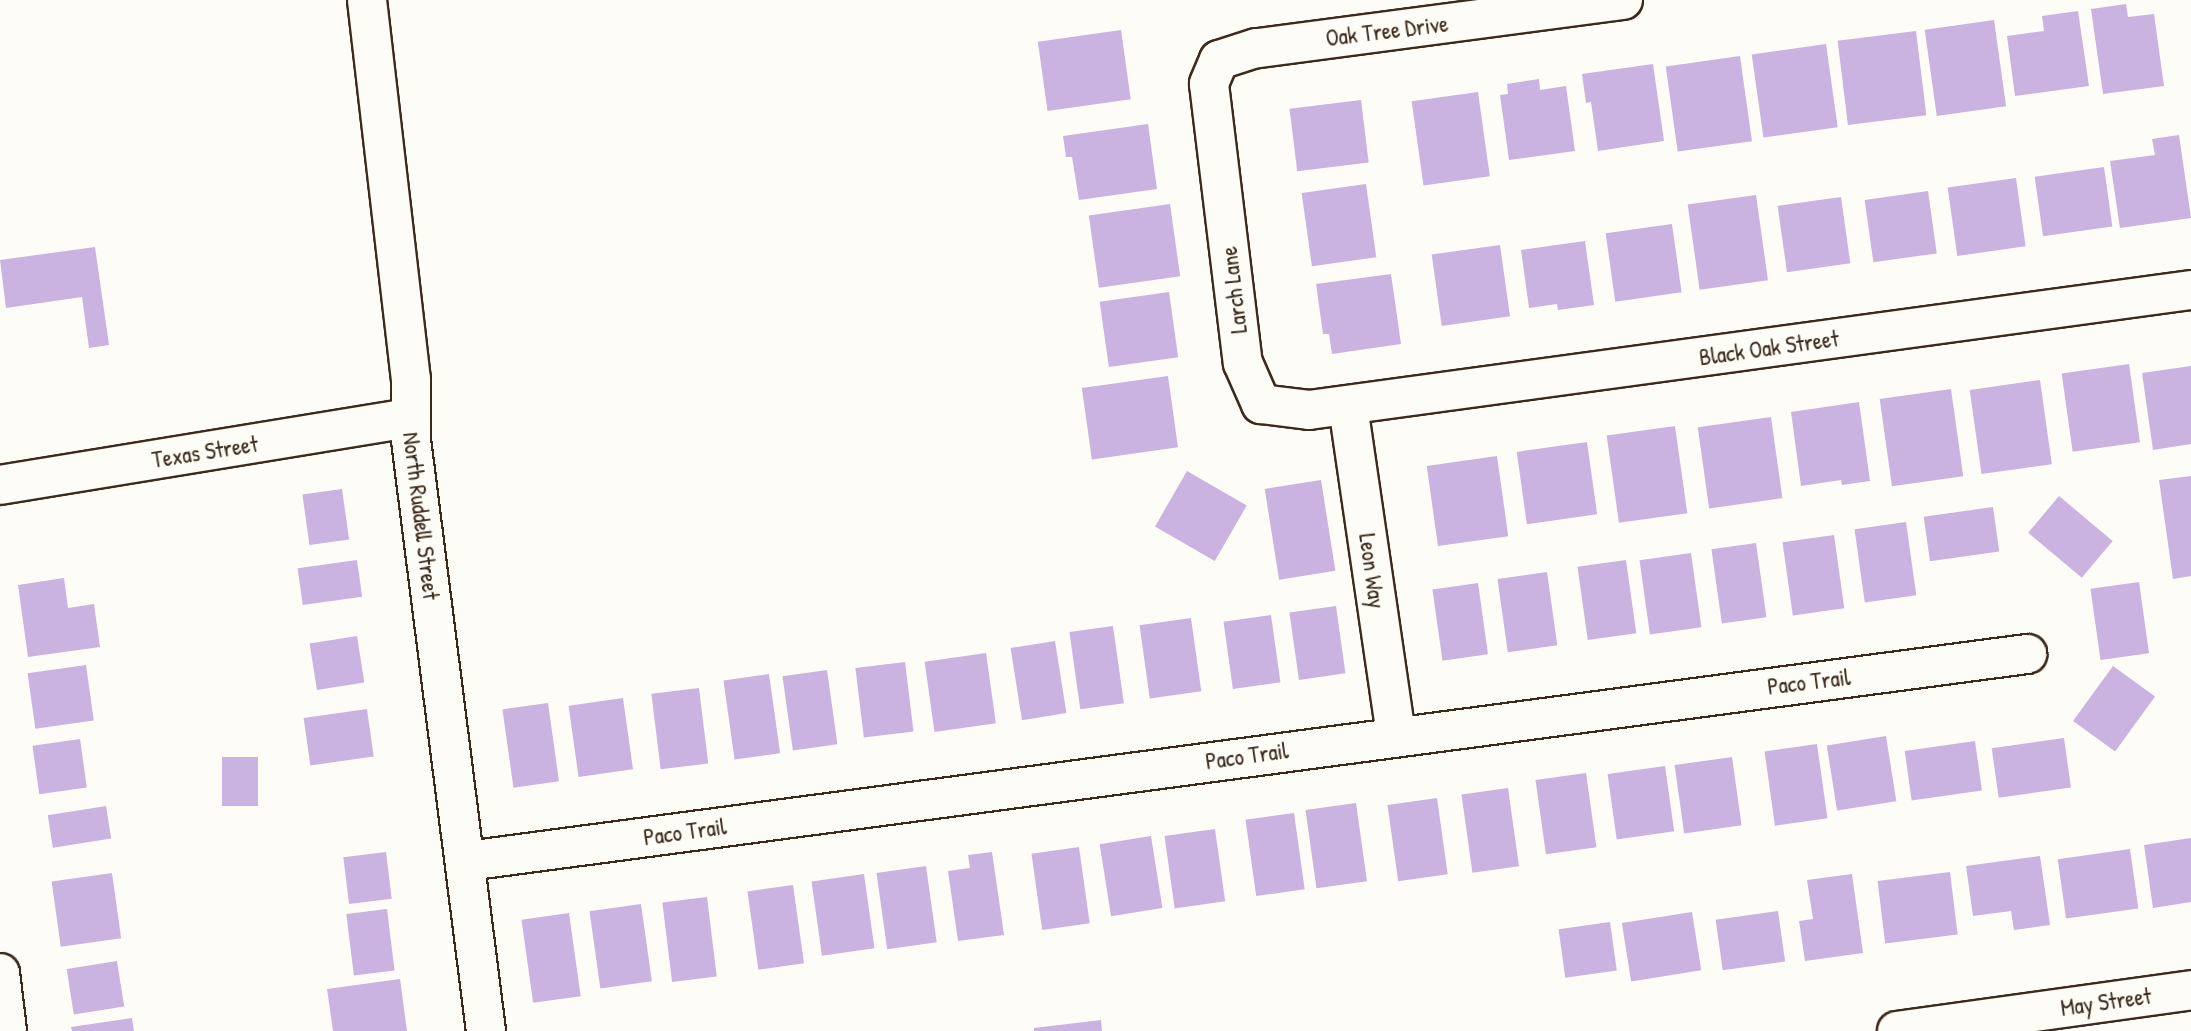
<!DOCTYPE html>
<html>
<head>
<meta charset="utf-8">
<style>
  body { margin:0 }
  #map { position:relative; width:2191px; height:1031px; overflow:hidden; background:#fdfcf7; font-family:"Patrick Hand",sans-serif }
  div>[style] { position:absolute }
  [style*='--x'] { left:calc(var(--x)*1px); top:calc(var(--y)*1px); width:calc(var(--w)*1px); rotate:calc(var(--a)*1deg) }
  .building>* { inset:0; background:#cbb3e1; transform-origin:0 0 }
  .roads { filter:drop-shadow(2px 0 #3b2a1e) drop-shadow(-2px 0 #3b2a1e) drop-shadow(0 2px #3b2a1e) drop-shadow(0 -2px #3b2a1e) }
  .minor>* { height:38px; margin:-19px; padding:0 19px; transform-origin:19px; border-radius:19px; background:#fdfcf7 }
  span { translate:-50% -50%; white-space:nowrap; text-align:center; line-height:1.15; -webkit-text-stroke:5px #fdfcf7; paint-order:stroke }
  .street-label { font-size:23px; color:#3b2a1e }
</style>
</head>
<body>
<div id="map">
  <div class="building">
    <div style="clip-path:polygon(2126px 4px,2128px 17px,2154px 14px,2164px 86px,2103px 94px,2091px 9px)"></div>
    <div style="clip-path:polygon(2078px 11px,2089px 86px,2015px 96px,2007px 36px,2044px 31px,2042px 16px)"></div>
    <div style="left:1994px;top:20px;width:87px;height:70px;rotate:82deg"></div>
    <div style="left:1121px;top:30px;width:70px;height:84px;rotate:82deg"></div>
    <div style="left:1916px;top:31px;width:85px;height:79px;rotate:83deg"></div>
    <div style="left:1826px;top:44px;width:84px;height:75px;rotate:82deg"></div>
    <div style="left:1740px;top:56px;width:86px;height:75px;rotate:82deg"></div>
    <div style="clip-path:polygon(1653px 64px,1664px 141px,1598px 151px,1591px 102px,1586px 103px,1582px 74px)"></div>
    <div style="clip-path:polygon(1539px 79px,1540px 90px,1566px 86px,1575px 151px,1509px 160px,1500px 95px,1508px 94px,1507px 84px)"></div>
    <div style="left:1478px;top:92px;width:85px;height:67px;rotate:82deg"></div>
    <div style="left:1361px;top:100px;width:63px;height:72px;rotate:83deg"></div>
    <div style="clip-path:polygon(1148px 124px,1157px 189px,1079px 200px,1072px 157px,1066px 157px,1063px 136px)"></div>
    <div style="clip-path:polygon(2179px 135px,2191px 218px,2120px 228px,2110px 161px,2155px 155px,2152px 139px)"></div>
    <div style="left:2104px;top:167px;width:60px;height:70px;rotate:82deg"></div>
    <div style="left:2016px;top:178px;width:69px;height:69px;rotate:82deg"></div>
    <div style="left:1366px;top:184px;width:74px;height:65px;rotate:82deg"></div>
    <div style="left:1928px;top:191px;width:63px;height:64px;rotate:82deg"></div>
    <div style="left:1756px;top:195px;width:86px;height:69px;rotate:82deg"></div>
    <div style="left:1841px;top:197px;width:67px;height:64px;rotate:82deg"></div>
    <div style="left:1170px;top:204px;width:73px;height:82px;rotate:82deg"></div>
    <div style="left:1672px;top:224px;width:69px;height:67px;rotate:82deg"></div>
    <div style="clip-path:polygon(1585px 241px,1594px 305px,1558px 310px,1557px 304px,1529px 308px,1521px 250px)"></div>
    <div style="left:1500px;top:245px;width:72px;height:69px;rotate:82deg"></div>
    <div style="clip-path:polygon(95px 247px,109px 345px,89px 348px,82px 297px,6px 308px,0 260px)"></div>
    <div style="clip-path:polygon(1391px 274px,1401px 344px,1332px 354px,1329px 334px,1323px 334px,1316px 284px)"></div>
    <div style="left:1169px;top:292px;width:66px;height:70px;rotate:82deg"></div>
    <div style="left:2129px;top:364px;width:79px;height:68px;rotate:82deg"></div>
    <div style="clip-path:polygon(2191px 366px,2191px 444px,2153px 450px,2142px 373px)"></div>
    <div style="left:1168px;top:376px;width:72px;height:87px;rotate:82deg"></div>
    <div style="left:2040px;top:380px;width:85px;height:71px;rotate:82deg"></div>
    <div style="left:1951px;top:389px;width:88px;height:72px;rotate:82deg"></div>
    <div style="clip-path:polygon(1859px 402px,1870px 481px,1842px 485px,1841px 480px,1801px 486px,1791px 412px)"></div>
    <div style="left:1771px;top:417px;width:82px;height:74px;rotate:82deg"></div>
    <div style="left:1675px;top:426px;width:88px;height:69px;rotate:82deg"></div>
    <div style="left:1587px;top:442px;width:73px;height:71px;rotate:82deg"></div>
    <div style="left:1497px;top:456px;width:81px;height:71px;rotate:82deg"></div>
    <div style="left:1187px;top:471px;width:69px;height:64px;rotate:30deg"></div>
    <div style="clip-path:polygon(2191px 476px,2191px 576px,2173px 579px,2159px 480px)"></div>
    <div style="left:1321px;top:480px;width:92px;height:57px;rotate:81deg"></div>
    <div style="left:342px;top:489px;width:51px;height:40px;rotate:82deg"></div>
    <div style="left:2059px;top:496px;width:70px;height:48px;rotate:40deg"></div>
    <div style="left:1993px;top:507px;width:45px;height:70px;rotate:82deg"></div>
    <div style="left:1906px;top:522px;width:74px;height:52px;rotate:82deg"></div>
    <div style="left:1834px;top:535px;width:74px;height:52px;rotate:82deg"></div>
    <div style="left:1756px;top:543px;width:75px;height:45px;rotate:82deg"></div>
    <div style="left:1691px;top:553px;width:75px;height:52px;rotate:82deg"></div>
    <div style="left:357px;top:560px;width:37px;height:60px;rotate:82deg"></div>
    <div style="left:1626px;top:560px;width:74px;height:49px;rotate:82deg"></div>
    <div style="left:1547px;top:572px;width:74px;height:50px;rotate:82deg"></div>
    <div style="clip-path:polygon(64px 578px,68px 608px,94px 604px,100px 647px,28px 657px,18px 585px)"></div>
    <div style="left:2139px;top:582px;width:72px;height:49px;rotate:82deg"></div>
    <div style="left:1478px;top:583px;width:72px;height:46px;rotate:82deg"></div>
    <div style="left:1336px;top:606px;width:68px;height:47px;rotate:82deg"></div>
    <div style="left:1271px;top:615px;width:68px;height:48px;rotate:82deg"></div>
    <div style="left:1191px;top:618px;width:74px;height:52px;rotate:82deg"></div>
    <div style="left:1113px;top:626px;width:78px;height:44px;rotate:82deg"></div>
    <div style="left:357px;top:636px;width:47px;height:48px;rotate:81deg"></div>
    <div style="left:1055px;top:641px;width:73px;height:45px;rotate:81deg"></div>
    <div style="left:986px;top:653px;width:71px;height:62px;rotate:82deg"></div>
    <div style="left:905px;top:662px;width:70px;height:50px;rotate:83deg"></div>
    <div style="left:86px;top:665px;width:56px;height:59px;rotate:82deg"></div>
    <div style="left:2113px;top:666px;width:52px;height:68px;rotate:36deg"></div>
    <div style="left:827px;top:670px;width:75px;height:45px;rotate:82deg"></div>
    <div style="left:769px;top:674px;width:80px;height:46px;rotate:82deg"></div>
    <div style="left:699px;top:688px;width:76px;height:48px;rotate:83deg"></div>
    <div style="left:623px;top:698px;width:72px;height:55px;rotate:82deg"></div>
    <div style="left:548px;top:703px;width:79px;height:46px;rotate:82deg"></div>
    <div style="left:367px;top:709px;width:48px;height:64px;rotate:82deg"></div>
    <div style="left:1886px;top:736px;width:66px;height:60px;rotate:81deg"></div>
    <div style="left:2064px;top:738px;width:50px;height:73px;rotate:82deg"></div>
    <div style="left:80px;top:739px;width:49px;height:48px;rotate:82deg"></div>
    <div style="left:1975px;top:741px;width:50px;height:71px;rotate:82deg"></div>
    <div style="left:1817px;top:744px;width:75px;height:53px;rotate:82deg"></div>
    <div style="left:222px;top:757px;width:36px;height:49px"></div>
    <div style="left:1732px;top:757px;width:69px;height:58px;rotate:82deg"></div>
    <div style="left:1665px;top:766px;width:66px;height:58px;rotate:82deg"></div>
    <div style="left:1586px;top:773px;width:75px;height:51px;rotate:82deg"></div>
    <div style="left:1508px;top:788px;width:79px;height:47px;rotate:82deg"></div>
    <div style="left:1437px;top:798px;width:77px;height:50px;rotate:82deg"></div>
    <div style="left:1356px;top:803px;width:79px;height:51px;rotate:82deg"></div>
    <div style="left:106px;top:806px;width:33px;height:59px;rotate:81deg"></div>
    <div style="left:1294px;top:813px;width:77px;height:49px;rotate:82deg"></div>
    <div style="left:1215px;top:829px;width:73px;height:51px;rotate:82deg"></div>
    <div style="left:1151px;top:836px;width:73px;height:52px;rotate:81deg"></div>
    <div style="clip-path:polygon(2191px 838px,2191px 902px,2153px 908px,2144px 845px)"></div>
    <div style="left:1079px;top:847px;width:77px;height:48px;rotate:82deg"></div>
    <div style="left:2130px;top:849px;width:60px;height:73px;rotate:82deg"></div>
    <div style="left:386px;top:852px;width:47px;height:43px;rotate:83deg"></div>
    <div style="clip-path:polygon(992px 852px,1004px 935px,958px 941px,948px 871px,970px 868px,968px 855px)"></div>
    <div style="clip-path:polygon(2040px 856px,2050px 925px,2014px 930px,2011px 911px,1973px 916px,1966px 866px)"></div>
    <div style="left:926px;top:866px;width:77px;height:50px;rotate:82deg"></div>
    <div style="left:1950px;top:872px;width:63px;height:73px;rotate:83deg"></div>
    <div style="left:112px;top:873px;width:66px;height:61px;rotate:82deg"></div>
    <div style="left:864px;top:874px;width:75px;height:53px;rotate:82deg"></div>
    <div style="clip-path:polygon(1852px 874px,1863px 953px,1805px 961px,1799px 921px,1813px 919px,1807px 880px)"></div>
    <div style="left:793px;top:885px;width:79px;height:46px;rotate:82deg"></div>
    <div style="left:707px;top:897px;width:80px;height:45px;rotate:83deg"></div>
    <div style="left:641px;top:904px;width:78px;height:52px;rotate:82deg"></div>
    <div style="left:387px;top:909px;width:62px;height:41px;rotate:83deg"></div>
    <div style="left:1778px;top:911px;width:51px;height:63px;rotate:82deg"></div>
    <div style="left:1692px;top:912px;width:59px;height:71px;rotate:81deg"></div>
    <div style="left:569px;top:913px;width:84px;height:48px;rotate:82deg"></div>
    <div style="left:1610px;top:922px;width:49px;height:52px;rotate:82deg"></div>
    <div style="left:117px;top:961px;width:46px;height:51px;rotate:81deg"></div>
    <div style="clip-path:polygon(400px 979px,407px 1031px,333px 1031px,327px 989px)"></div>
    <div style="clip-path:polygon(132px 1018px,134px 1031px,72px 1031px,71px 1027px)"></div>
    <div style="clip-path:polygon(1101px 1020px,1102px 1031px,1034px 1031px,1034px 1028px)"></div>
  </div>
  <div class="roads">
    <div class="minor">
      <div style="--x:367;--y:0;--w:382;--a:83.4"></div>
      <div style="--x:411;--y:379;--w:61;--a:90"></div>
      <div style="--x:411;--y:440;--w:596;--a:82.77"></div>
      <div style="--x:1623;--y:0;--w:370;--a:172.5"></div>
      <div style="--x:1256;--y:48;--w:39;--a:162"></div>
      <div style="--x:1219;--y:60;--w:26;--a:113"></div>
      <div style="--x:1209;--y:84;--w:281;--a:83.1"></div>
      <div style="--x:1243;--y:363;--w:45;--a:66.3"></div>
      <div style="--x:1261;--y:404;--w:48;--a:7.1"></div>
      <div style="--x:1309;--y:410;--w:890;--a:-7.75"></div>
      <div style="--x:1348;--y:406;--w:333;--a:81.7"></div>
      <div style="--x:0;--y:485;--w:414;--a:-9.3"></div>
      <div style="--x:467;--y:861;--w:1574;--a:-7.56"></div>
      <div style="--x:0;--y:973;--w:58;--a:83.1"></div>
      <div style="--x:1897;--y:1031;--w:297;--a:-7.9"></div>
    </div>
  </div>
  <div class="street-label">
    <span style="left:1387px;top:31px;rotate:-7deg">Oak Tree Drive</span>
    <span style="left:1234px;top:290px;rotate:-97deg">Larch Lane</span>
    <span style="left:1769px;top:348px;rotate:-8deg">Black Oak Street</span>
    <span style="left:205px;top:452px;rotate:-9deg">Texas Street</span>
    <span style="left:421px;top:516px;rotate:83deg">North Ruddell Street</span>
    <span style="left:1372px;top:571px;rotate:82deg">Leon Way</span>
    <span style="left:1809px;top:682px;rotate:-7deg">Paco Trail</span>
    <span style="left:1247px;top:756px;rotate:-8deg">Paco Trail</span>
    <span style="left:685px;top:832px;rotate:-8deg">Paco Trail</span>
    <span style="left:2106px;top:1002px;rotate:-8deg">May Street</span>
  </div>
</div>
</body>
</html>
